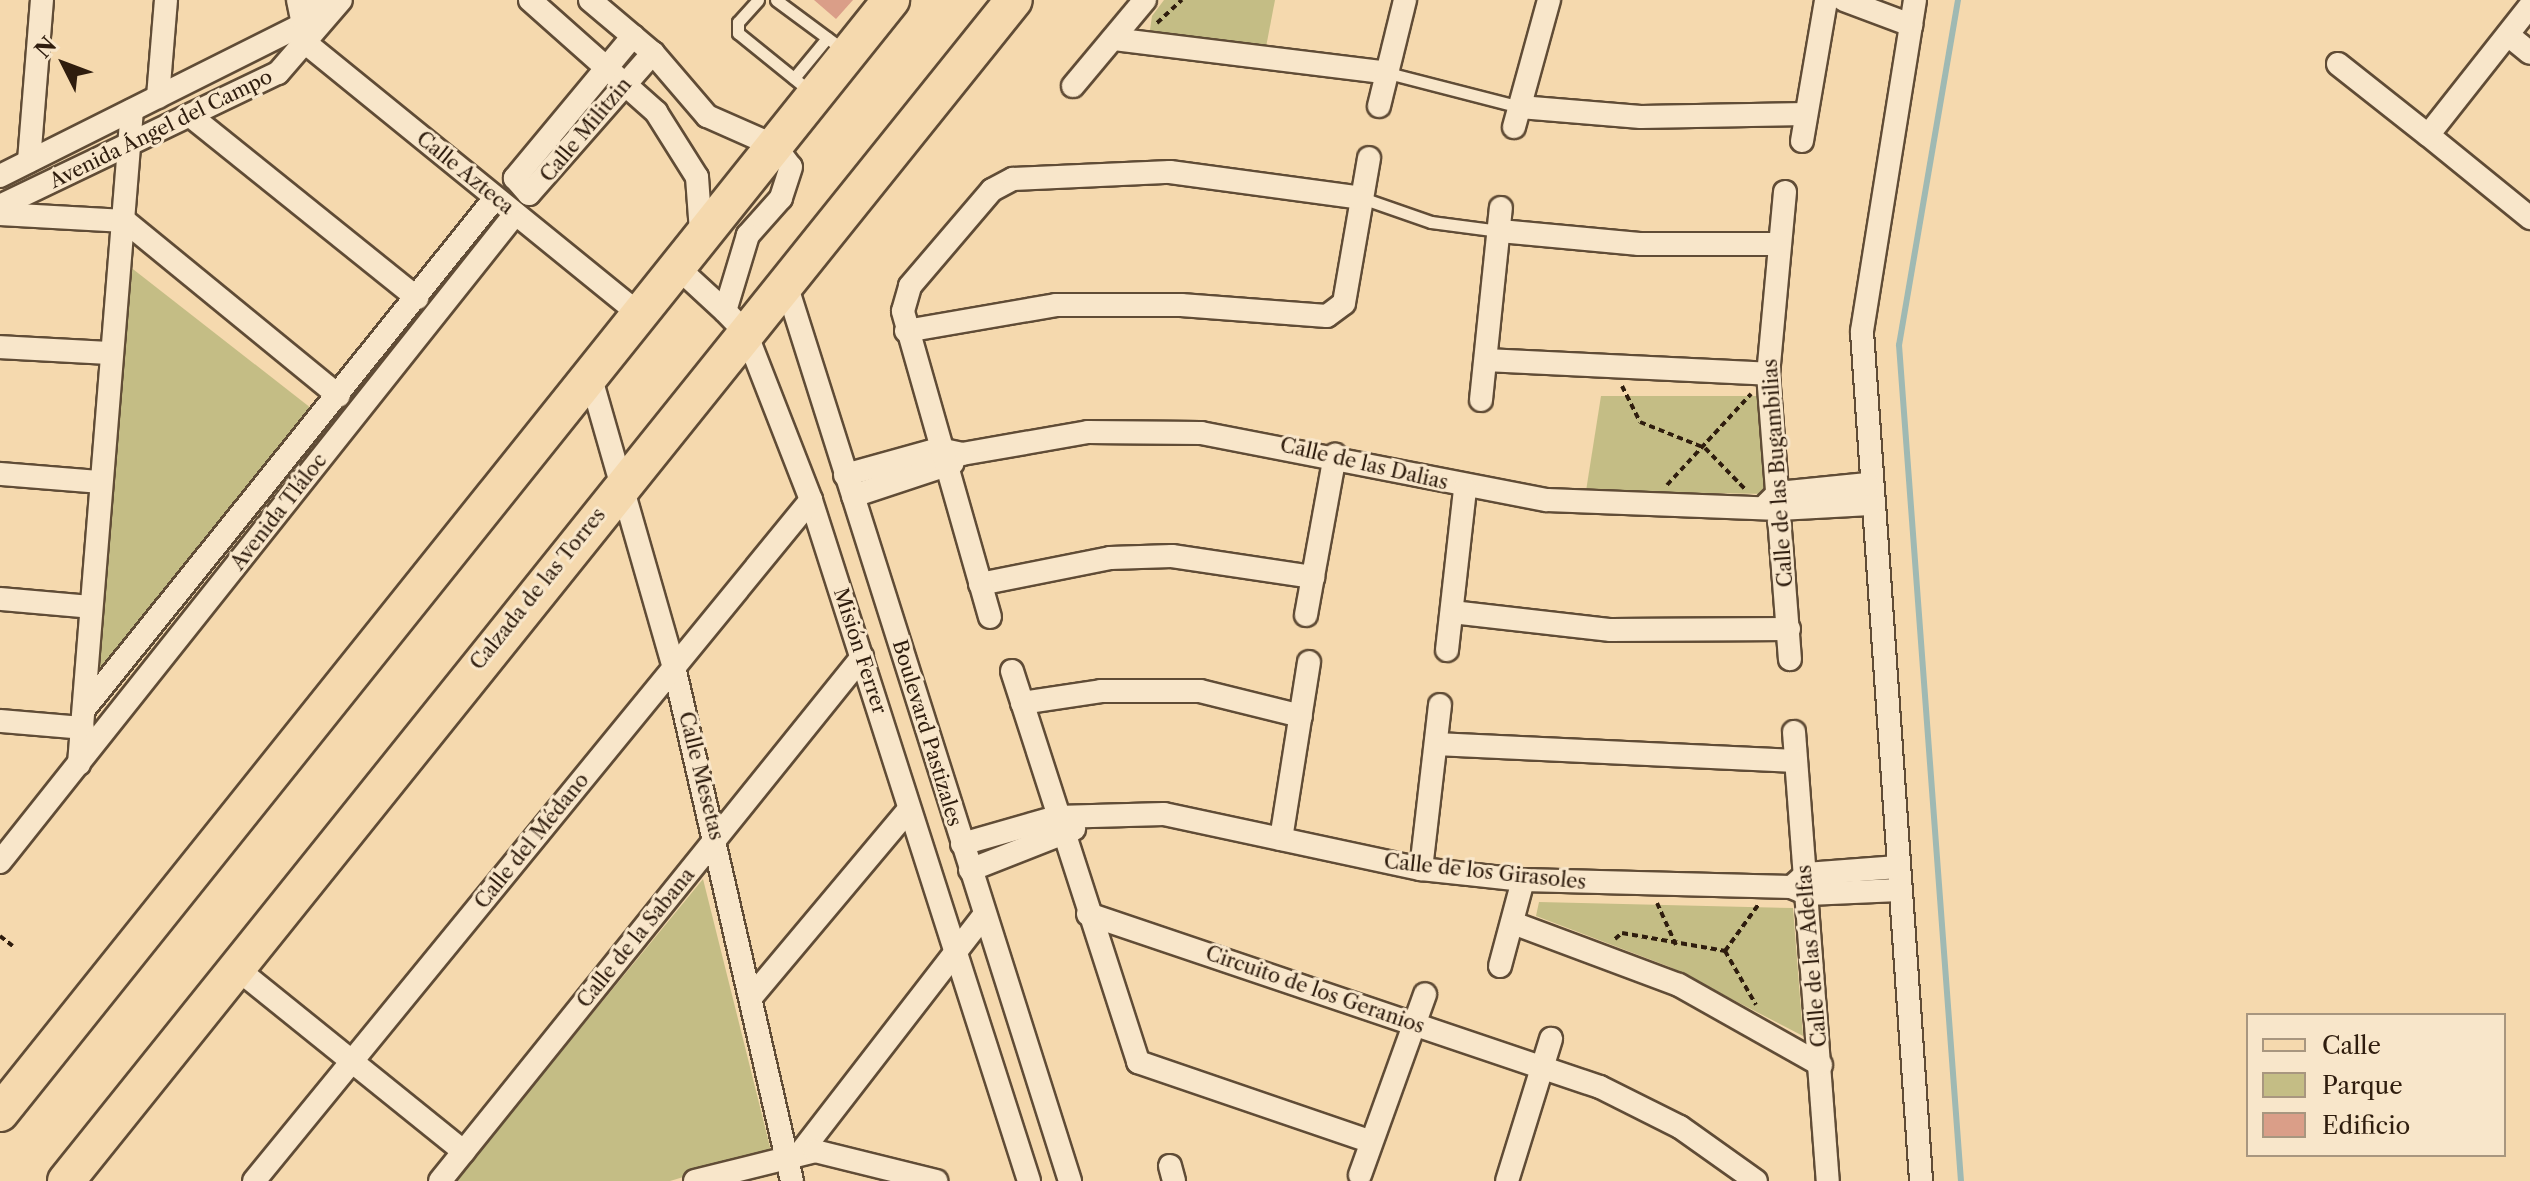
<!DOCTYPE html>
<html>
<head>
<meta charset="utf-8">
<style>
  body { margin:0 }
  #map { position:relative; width:2530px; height:1181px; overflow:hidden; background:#f5d9ae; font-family:"Libre Caslon Text",serif }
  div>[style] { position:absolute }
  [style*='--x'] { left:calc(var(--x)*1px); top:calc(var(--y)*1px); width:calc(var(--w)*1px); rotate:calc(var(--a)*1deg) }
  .green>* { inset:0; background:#c4bd85 }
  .stream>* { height:6px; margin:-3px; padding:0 3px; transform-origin:3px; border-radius:3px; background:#9fb9b3 }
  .building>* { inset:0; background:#da9e88 }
  .path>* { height:4px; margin-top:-2px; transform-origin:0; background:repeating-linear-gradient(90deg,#2f1d0e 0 6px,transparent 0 10px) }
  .roads { filter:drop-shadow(2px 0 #604c36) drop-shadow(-2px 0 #604c36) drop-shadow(0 2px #604c36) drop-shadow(0 -2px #604c36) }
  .service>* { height:11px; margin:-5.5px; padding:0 5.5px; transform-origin:5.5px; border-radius:5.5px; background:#f8e6ca }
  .minor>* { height:22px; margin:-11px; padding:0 11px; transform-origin:11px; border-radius:11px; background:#f8e6ca }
  .primary>* { height:36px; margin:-18px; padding:0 18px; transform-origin:18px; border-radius:18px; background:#f5d9ae }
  span { translate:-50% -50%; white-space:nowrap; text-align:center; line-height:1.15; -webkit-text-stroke:6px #f8e6ca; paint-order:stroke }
  .street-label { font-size:20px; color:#2f1d0e }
  .legend { position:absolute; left:2246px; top:1013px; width:260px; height:144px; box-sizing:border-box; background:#f8e6ca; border:2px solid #a8967f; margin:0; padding:10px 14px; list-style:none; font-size:24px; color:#2f1d0e }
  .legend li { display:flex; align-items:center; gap:16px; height:40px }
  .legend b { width:40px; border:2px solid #a8967f }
  .north { position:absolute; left:24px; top:24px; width:80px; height:80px; -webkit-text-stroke:6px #f8e6ca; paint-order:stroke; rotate:312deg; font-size:22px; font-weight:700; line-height:32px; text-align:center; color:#2f1d0e }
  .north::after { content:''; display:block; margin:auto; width:28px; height:36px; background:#2f1d0e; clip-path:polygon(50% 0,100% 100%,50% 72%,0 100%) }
</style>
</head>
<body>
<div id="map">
  <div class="green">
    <div style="clip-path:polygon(1164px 0,1275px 0,1266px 47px,1157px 34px,1150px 30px,1152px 16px)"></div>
    <div style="clip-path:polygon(129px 266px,316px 412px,95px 686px)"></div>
    <div style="clip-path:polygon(1601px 396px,1757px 396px,1768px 494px,1586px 491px)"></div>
    <div style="clip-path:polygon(703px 879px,771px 1151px,670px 1181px,455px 1181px)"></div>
    <div style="clip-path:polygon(1539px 902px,1793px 908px,1803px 1036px,1670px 967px,1536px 916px)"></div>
  </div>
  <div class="stream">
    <div style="--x:1958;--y:0;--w:350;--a:99.7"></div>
    <div style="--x:1899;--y:345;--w:838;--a:85.76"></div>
  </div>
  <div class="building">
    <div style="clip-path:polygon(814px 0,853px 0,836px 19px)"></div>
  </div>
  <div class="path">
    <div style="--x:1157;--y:23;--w:34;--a:-43"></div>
    <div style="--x:1622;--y:386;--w:40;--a:63.4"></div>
    <div style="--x:1640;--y:422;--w:70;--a:21.8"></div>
    <div style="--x:1705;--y:448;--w:57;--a:45.7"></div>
    <div style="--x:1667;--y:485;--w:124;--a:-47.3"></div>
    <div style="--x:1657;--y:903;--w:46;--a:65.7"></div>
    <div style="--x:0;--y:936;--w:16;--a:38"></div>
    <div style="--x:1615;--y:939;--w:9;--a:-41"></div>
    <div style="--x:1622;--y:933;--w:105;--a:9.9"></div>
    <div style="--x:1725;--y:951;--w:57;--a:-54.3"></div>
    <div style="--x:1725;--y:951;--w:62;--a:60.1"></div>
  </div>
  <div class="roads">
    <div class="service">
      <div style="--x:758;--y:0;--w:30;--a:132"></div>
      <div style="--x:738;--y:22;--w:11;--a:90"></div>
      <div style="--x:738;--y:33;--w:95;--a:39"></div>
      <div style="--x:776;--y:0;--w:86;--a:36.5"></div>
      <div style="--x:1388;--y:73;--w:136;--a:14.4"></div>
      <div style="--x:794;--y:78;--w:52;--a:-50.5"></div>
      <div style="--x:1362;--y:198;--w:73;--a:19.2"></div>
      <div style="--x:1431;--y:222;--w:69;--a:7.5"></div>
    </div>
    <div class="minor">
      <div style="--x:298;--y:0;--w:45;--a:78.4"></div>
      <div style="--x:307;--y:44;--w:428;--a:39.1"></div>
      <div style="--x:530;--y:0;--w:169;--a:41.6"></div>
      <div style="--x:656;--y:112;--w:77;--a:57.8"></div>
      <div style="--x:697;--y:177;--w:55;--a:85.8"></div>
      <div style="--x:590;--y:0;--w:82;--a:40.1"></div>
      <div style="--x:653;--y:53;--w:83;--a:49.4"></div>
      <div style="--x:707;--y:116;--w:74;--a:23.8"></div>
      <div style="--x:775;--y:146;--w:26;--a:53"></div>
      <div style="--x:791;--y:167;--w:33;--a:108"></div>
      <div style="--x:781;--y:198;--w:50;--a:131.7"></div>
      <div style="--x:748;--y:235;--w:79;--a:106.8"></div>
      <div style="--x:725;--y:311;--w:30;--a:46"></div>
      <div style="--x:746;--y:333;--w:179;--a:68.7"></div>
      <div style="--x:811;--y:500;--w:715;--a:72.25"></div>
      <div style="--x:1844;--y:0;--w:72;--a:20.5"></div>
      <div style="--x:1915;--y:0;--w:336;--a:99.1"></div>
      <div style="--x:1862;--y:332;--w:851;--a:86.02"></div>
      <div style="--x:2530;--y:6;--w:164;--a:128.3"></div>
      <div style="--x:2428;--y:135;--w:132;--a:39.1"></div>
      <div style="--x:2508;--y:35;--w:28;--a:39"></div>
      <div style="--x:633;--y:36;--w:185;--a:129.7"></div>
      <div style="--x:515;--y:178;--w:21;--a:49"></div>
      <div style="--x:529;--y:194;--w:188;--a:-48.7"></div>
      <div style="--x:1113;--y:39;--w:277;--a:7"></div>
      <div style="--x:2338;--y:64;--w:115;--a:38.3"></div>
      <div style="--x:1073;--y:86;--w:112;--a:-50.1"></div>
      <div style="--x:158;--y:97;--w:97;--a:-85.3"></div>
      <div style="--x:1379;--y:106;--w:109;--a:-76.2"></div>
      <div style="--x:1520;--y:107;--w:121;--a:4.7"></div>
      <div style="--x:1641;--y:117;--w:165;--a:-1"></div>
      <div style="--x:192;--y:117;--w:289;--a:38.8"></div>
      <div style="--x:1514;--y:127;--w:132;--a:-74.6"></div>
      <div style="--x:1802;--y:141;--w:143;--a:-80.3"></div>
      <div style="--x:29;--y:161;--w:162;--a:-85.4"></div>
      <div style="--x:0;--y:176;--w:340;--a:-26.6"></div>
      <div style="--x:304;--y:24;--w:28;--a:-60"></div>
      <div style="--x:1785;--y:192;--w:183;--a:95.3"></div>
      <div style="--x:1768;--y:374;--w:286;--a:85.6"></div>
      <div style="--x:0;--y:206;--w:308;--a:-25.6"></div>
      <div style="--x:278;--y:73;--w:96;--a:-49.2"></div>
      <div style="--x:0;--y:214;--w:125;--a:3.2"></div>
      <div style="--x:125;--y:221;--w:276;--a:39.3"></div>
      <div style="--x:1500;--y:231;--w:140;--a:5.3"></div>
      <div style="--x:1639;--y:244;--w:138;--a:0"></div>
      <div style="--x:676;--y:266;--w:67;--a:42.6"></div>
      <div style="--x:786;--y:284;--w:941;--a:72.43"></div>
      <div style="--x:906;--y:331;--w:152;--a:-9.8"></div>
      <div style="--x:1056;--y:305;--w:125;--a:0"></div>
      <div style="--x:1181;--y:305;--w:146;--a:4.3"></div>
      <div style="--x:1327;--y:316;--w:21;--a:-37"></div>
      <div style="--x:1344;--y:303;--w:147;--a:-80.2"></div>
      <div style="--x:0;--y:347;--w:112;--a:3.1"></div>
      <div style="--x:1486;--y:360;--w:282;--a:2.8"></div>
      <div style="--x:590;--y:375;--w:304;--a:74"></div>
      <div style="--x:674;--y:667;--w:527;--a:77.07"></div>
      <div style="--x:1481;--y:400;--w:193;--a:-84.1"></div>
      <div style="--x:0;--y:474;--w:100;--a:4.6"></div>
      <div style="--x:845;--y:475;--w:98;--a:-15.5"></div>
      <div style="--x:939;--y:449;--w:24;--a:12"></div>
      <div style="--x:962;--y:454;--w:128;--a:-9.9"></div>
      <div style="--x:1088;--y:432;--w:113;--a:0.5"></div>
      <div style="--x:1201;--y:433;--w:352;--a:11"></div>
      <div style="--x:1547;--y:500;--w:232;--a:2.2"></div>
      <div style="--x:1779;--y:509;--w:91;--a:-3.1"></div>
      <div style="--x:853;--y:496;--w:105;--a:-18.3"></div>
      <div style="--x:1767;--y:504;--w:16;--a:-45"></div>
      <div style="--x:1778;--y:493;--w:90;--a:-5.7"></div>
      <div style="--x:980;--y:584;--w:133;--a:-11.3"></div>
      <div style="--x:1110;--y:558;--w:62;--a:-1.8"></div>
      <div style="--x:1172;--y:556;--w:143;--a:8.5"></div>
      <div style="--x:0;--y:599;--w:91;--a:5"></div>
      <div style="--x:1452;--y:612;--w:160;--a:6.5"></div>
      <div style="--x:1611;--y:630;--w:178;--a:-0.3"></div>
      <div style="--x:1306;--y:615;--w:163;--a:-79.7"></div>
      <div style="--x:990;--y:617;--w:318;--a:-105.9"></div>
      <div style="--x:903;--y:311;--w:26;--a:-74"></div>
      <div style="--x:910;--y:286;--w:126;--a:-49.5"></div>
      <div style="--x:992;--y:190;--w:24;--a:-28"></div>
      <div style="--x:1013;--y:179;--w:157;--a:-2.6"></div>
      <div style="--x:1170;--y:172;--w:194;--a:7.7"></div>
      <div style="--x:1447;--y:650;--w:162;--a:-83.6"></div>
      <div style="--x:1012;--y:671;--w:411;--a:72.1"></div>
      <div style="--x:1138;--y:1062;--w:246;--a:18.9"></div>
      <div style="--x:1022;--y:703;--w:80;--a:-8.6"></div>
      <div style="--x:1101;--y:691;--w:99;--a:0"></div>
      <div style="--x:1200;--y:691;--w:104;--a:13.9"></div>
      <div style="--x:85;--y:708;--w:654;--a:-51.2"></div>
      <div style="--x:0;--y:721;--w:83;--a:4.8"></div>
      <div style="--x:1794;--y:732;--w:450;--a:85.7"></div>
      <div style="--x:1436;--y:744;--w:360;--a:2.7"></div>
      <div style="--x:79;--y:764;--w:656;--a:-85.37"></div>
      <div style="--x:1281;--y:839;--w:179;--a:-81"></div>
      <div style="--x:962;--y:844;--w:99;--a:-15.9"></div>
      <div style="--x:1057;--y:817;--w:107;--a:-1.6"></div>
      <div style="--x:1164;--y:814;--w:263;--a:12.1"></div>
      <div style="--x:1421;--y:869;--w:103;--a:6.2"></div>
      <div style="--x:1523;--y:880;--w:268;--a:1.5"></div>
      <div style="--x:1791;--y:887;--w:18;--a:22"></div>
      <div style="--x:1808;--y:894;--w:91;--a:-2.5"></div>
      <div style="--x:0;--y:862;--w:828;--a:-51.52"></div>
      <div style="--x:1421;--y:869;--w:165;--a:-83.4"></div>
      <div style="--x:970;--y:870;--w:112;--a:-21.5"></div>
      <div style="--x:1795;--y:884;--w:15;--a:-42"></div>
      <div style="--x:1806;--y:874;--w:92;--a:-4.4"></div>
      <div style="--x:1088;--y:914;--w:540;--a:18.67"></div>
      <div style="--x:1600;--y:1087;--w:89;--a:26.6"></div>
      <div style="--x:1680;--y:1127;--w:93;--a:35.4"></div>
      <div style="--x:1513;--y:923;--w:177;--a:20.5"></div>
      <div style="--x:1679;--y:985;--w:163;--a:29.4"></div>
      <div style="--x:1500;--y:966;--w:89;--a:-75"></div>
      <div style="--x:235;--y:967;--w:294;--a:38.9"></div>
      <div style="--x:754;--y:994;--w:241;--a:-50"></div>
      <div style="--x:801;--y:1152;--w:299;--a:-52.3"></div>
      <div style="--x:1170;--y:1166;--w:16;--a:75"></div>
      <div style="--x:1360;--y:1175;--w:192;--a:-70.2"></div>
      <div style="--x:254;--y:1181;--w:880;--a:-50.72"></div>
      <div style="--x:440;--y:1181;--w:673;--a:-51.15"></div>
      <div style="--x:695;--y:1181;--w:124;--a:-14"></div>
      <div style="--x:815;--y:1151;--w:125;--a:13.9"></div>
      <div style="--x:1507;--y:1181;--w:149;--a:-72.8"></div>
    </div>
    <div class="primary">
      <div style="--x:0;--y:1113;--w:1426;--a:-51.32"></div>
      <div style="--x:66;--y:1181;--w:1514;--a:-51.25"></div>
    </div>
  </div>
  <div class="street-label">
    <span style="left:161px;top:129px;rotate:-26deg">Avenida Ángel del Campo</span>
    <span style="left:586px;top:130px;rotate:-50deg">Calle Militzin</span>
    <span style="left:465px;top:173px;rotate:39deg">Calle Azteca</span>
    <span style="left:1364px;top:464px;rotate:13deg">Calle de las Dalias</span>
    <span style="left:1778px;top:473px;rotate:-94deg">Calle de las Bugambilias</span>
    <span style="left:279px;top:512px;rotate:-52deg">Avenida Tláloc</span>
    <span style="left:538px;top:589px;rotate:-51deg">Calzada de las Torres</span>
    <span style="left:860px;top:651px;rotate:72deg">Misión Ferrer</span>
    <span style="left:927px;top:733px;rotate:73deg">Boulevard Pastizales</span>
    <span style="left:701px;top:776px;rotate:76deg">Calle Mesetas</span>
    <span style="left:532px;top:841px;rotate:-51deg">Calle del Médano</span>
    <span style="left:1485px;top:872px;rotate:6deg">Calle de los Girasoles</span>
    <span style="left:636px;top:938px;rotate:-51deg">Calle de la Sabana</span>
    <span style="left:1812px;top:956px;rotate:-95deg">Calle de las Adelfas</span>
    <span style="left:1315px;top:990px;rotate:19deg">Circuito de los Geranios</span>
  </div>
  <ul class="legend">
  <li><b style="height:10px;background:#f5d9ae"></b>Calle</li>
  <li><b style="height:22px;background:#c4bd85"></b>Parque</li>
  <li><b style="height:22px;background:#da9e88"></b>Edificio</li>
  </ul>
  <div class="north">N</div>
</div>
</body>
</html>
